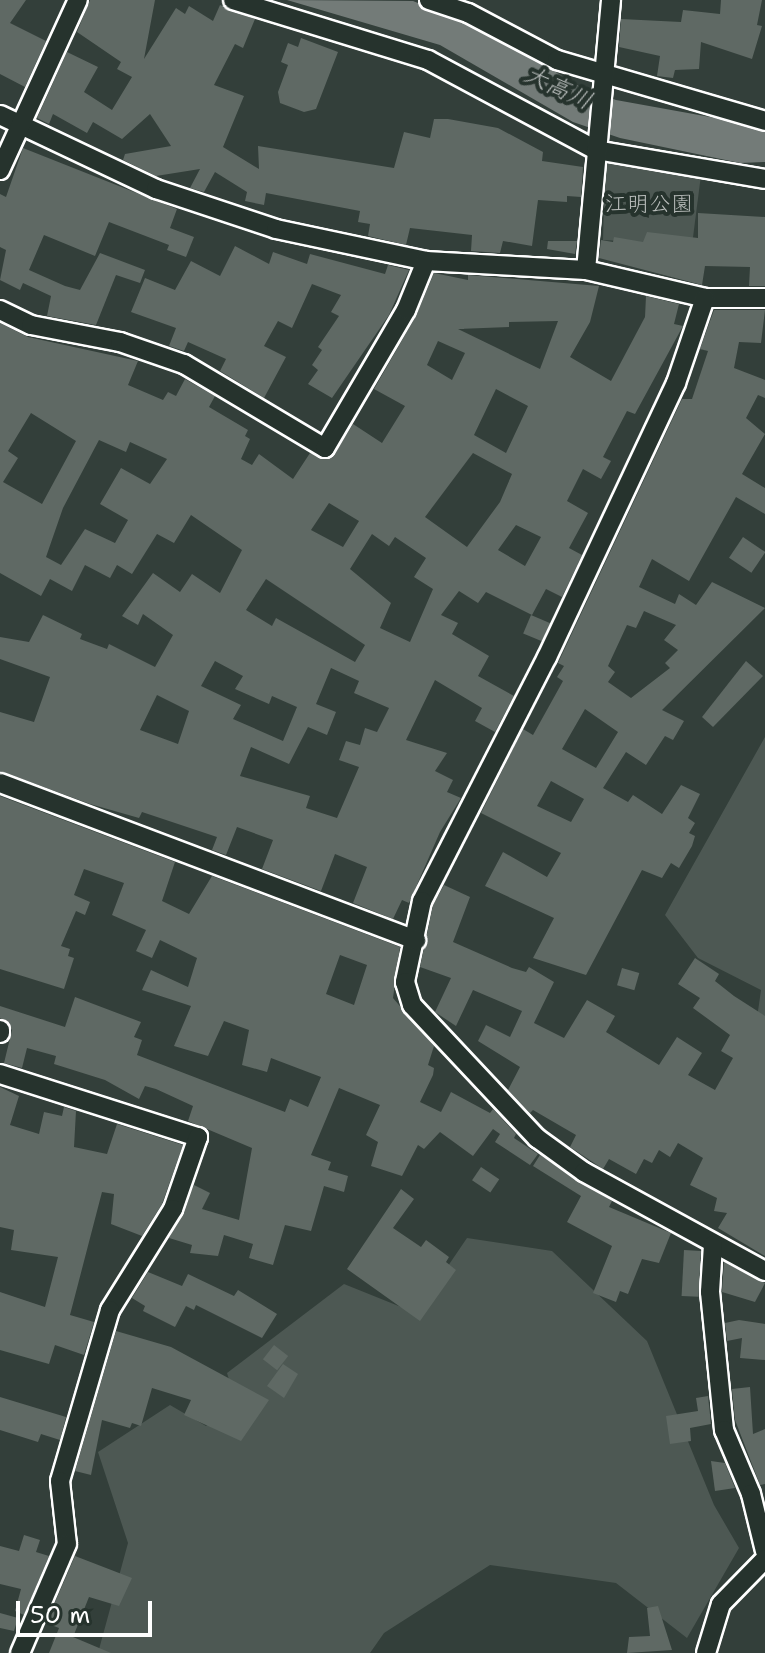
<!DOCTYPE html>
<html>
<head>
<meta charset="utf-8">
<style>
  body { margin:0 }
  #map { position:relative; width:765px; height:1653px; overflow:hidden; background:#333f3a; font-family:"Shantell Sans","Klee One",sans-serif }
  div>[style] { position:absolute }
  [style*='--x'] { left:calc(var(--x)*1px); top:calc(var(--y)*1px); width:calc(var(--w)*1px); rotate:calc(var(--a)*1deg) }
  .green>* { inset:0; background:#4d5853 }
  .water>* { inset:0; background:#737b78 }
  .building>* { inset:0; background:#5f6964; transform-origin:0 0 }
  .roads { filter:drop-shadow(2px 0 #fff) drop-shadow(-2px 0 #fff) drop-shadow(0 2px #fff) drop-shadow(0 -2px #fff) }
  .minor>* { height:18px; margin:-9px; padding:0 9px; transform-origin:9px; border-radius:9px; background:#26332d }
  span { translate:-50% -50%; white-space:nowrap; text-align:center; line-height:1.15; -webkit-text-stroke:8px #26332d; paint-order:stroke }
  .park-label { font-size:22px; color:#b8bcba }
  .water-label { font-size:24px; color:#b9bdbc; font-style:italic }
  .scale { position:absolute; left:16px; top:1601px; width:136px; height:36px; box-sizing:border-box; border:4px solid #fff; border-top:0; padding-left:10px; font-size:24px; line-height:28px; white-space:nowrap; color:#fff; -webkit-text-stroke:6px #26332d; paint-order:stroke }
</style>
</head>
<body>
<div id="map">
  <div class="green">
    <div style="clip-path:polygon(605px 158px,701px 175px,692px 245px,603px 240px)"></div>
    <div style="clip-path:polygon(765px 737px,765px 1023px,757px 1018px,761px 990px,698px 958px,665px 915px)"></div>
    <div style="clip-path:polygon(467px 1238px,552px 1251px,647px 1341px,714px 1505px,739px 1548px,687px 1638px,616px 1583px,490px 1565px,384px 1633px,370px 1653px,98px 1653px,128px 1543px,98px 1452px,170px 1405px,206px 1426px,237px 1406px,227px 1373px,344px 1284px,416px 1313px)"></div>
  </div>
  <div class="water">
    <div style="clip-path:polygon(287px 0,413px 1px,486px 30px,579px 86px,616px 100px,765px 127px,765px 162px,740px 163px,620px 138px,573px 122px,440px 45px)"></div>
  </div>
  <div class="building">
    <div style="clip-path:polygon(0 0,26px 0,10px 23px,46px 41px,25px 87px,0 74px)"></div>
    <div style="clip-path:polygon(90px 0,155px 0,144px 59px,176px 8px,185px 14px,189px 6px,213px 21px,220px 5px,255px 19px,243px 48px,235px 44px,214px 85px,244px 96px,223px 147px,259px 169px,258px 146px,394px 168px,404px 132px,430px 138px,434px 119px,448px 119px,498px 128px,543px 152px,542px 161px,583px 167px,581px 197px,567px 196px,567px 202px,538px 200px,532px 246px,503px 241px,500px 253px,471px 251px,472px 235px,410px 228px,406px 245px,368px 236px,370px 224px,358px 222px,360px 211px,266px 193px,264px 205px,245px 201px,247px 192px,215px 172px,204px 192px,190px 188px,200px 169px,156px 176px,123px 160px,125px 154px,171px 146px,150px 114px,122px 139px,93px 122px,87px 133px,53px 114px,49px 124px,37px 118px,67px 52px,98px 67px,84px 92px,112px 110px,132px 77px,117px 69px,121px 62px,77px 32px)"></div>
    <div style="clip-path:polygon(721px 0,762px 0,757px 25px,762px 26px,752px 59px,701px 42px,699px 69px,675px 70px,673px 78px,657px 76px,660px 56px,619px 47px,621px 19px,681px 22px,683px 10px,720px 14px)"></div>
    <div style="clip-path:polygon(301px 38px,338px 52px,316px 109px,304px 112px,280px 103px,278px 92px,288px 65px,281px 62px,288px 43px,298px 47px)"></div>
    <div style="clip-path:polygon(23px 148px,177px 209px,170px 228px,194px 237px,186px 257px,167px 250px,169px 245px,109px 222px,95px 256px,44px 235px,29px 270px,65px 286px,80px 290px,100px 253px,145px 270px,140px 283px,116px 275px,96px 325px,47px 316px,51px 296px,23px 283px,20px 290px,0 280px,6px 250px,0 247px,0 194px,6px 197px)"></div>
    <div style="clip-path:polygon(698px 213px,765px 217px,765px 286px,749px 286px,750px 267px,705px 266px,702px 285px,599px 258px,601px 240px,613px 242px,614px 237px,643px 242px,647px 232px,698px 238px)"></div>
    <div style="clip-path:polygon(548px 241px,577px 241px,575px 254px,547px 249px)"></div>
    <div style="clip-path:polygon(235px 246px,269px 264px,273px 252px,307px 264px,310px 254px,385px 274px,388px 265px,409px 270px,389px 315px,332px 398px,308px 384px,318px 370px,312px 365px,322px 350px,318px 347px,339px 316px,331px 312px,341px 295px,312px 284px,292px 328px,278px 321px,264px 346px,286px 357px,264px 398px,220px 371px,226px 359px,188px 342px,184px 351px,169px 346px,176px 328px,131px 312px,145px 278px,175px 290px,191px 261px,220px 276px)"></div>
    <div style="clip-path:polygon(evenodd,434px 273px,468px 280px,468px 275px,599px 286px,590px 322px,570px 357px,611px 381px,645px 317px,646px 296px,679px 304px,674px 324px,683px 326px,635px 414px,627px 411px,603px 457px,611px 461px,601px 479px,583px 469px,567px 501px,588px 513px,569px 548px,582px 555px,562px 597px,546px 589px,532px 615px,486px 592px,478px 603px,459px 591px,441px 615px,458px 623px,452px 634px,489px 656px,478px 676px,514px 696px,495px 732px,475px 721px,482px 708px,435px 680px,406px 740px,447px 753px,435px 771px,453px 780px,447px 792px,461px 798px,440px 832px,409px 903px,402px 900px,393px 919px,353px 903px,367px 867px,335px 854px,321px 891px,262px 869px,273px 840px,237px 827px,226px 855px,212px 850px,217px 837px,142px 812px,139px 818px,90px 804px,0 771px,0 712px,34px 722px,50px 677px,0 659px,0 637px,29px 642px,43px 615px,82px 634px,80px 639px,107px 649px,109px 644px,155px 667px,173px 635px,143px 614px,138px 625px,122px 616px,153px 573px,180px 592px,192px 574px,220px 593px,242px 550px,191px 515px,174px 543px,157px 534px,132px 574px,117px 565px,110px 578px,85px 565px,72px 591px,50px 579px,41px 596px,0 573px,0 323px,28px 337px,138px 361px,128px 385px,163px 400px,168px 392px,176px 396px,185px 379px,215px 396px,209px 407px,248px 430px,245px 436px,250px 439px,241px 459px,252px 465px,259px 454px,293px 479px,310px 453px,332px 458px,353px 424px,382px 443px,405px 406px,374px 389px,416px 316px,434px 273px,558px 321px,540px 369px,458px 329px,509px 327px,509px 322px,558px 321px,434px 273px,438px 341px,465px 353px,452px 380px,427px 365px,438px 341px,434px 273px,496px 389px,528px 406px,506px 453px,474px 435px,496px 389px,434px 273px,31px 413px,76px 441px,42px 504px,3px 482px,18px 458px,8px 451px,31px 413px,434px 273px,99px 440px,126px 452px,130px 442px,167px 459px,150px 484px,121px 468px,100px 504px,128px 520px,115px 543px,85px 529px,61px 565px,46px 557px,63px 508px,99px 440px,434px 273px,473px 453px,512px 474px,500px 502px,467px 547px,425px 517px,473px 453px,434px 273px,329px 503px,359px 521px,343px 547px,311px 530px,329px 503px,434px 273px,516px 525px,541px 537px,525px 566px,498px 550px,516px 525px,434px 273px,372px 534px,389px 546px,395px 537px,426px 558px,414px 577px,433px 589px,410px 642px,380px 628px,391px 603px,350px 569px,372px 534px,434px 273px,266px 579px,365px 645px,355px 662px,276px 618px,272px 626px,246px 610px,266px 579px,434px 273px,215px 661px,243px 676px,235px 689px,269px 704px,272px 696px,297px 707px,283px 741px,233px 719px,241px 705px,201px 686px,215px 661px,434px 273px,331px 668px,359px 681px,354px 693px,389px 708px,377px 732px,365px 728px,360px 745px,346px 741px,339px 760px,359px 767px,337px 818px,306px 808px,310px 796px,240px 776px,251px 747px,289px 764px,308px 727px,327px 735px,336px 712px,316px 704px,331px 668px,434px 273px,157px 695px,189px 711px,178px 744px,140px 730px,157px 695px)"></div>
    <div style="clip-path:polygon(evenodd,714px 310px,765px 310px,761px 343px,739px 342px,734px 368px,765px 380px,765px 398px,758px 395px,746px 418px,765px 434px,742px 474px,765px 488px,765px 514px,736px 497px,689px 581px,652px 559px,639px 587px,675px 604px,679px 594px,696px 605px,712px 582px,765px 608px,662px 710px,684px 721px,673px 740px,665px 736px,646px 765px,626px 752px,603px 788px,628px 802px,633px 795px,662px 814px,681px 785px,700px 794px,688px 818px,695px 823px,689px 833px,695px 836px,692px 846px,679px 868px,671px 863px,662px 878px,642px 870px,586px 975px,533px 958px,554px 918px,485px 886px,503px 852px,547px 877px,561px 853px,481px 813px,523px 729px,533px 735px,563px 681px,557px 677px,564px 666px,558px 663px,682px 399px,692px 399px,708px 351px,700px 349px,714px 310px,644px 611px,676px 625px,664px 640px,678px 650px,665px 663px,670px 668px,631px 698px,608px 682px,615px 672px,608px 666px,627px 625px,636px 628px,644px 611px,714px 310px,585px 709px,618px 732px,596px 768px,562px 749px,585px 709px,714px 310px,551px 781px,584px 799px,571px 822px,537px 806px,551px 781px)"></div>
    <div style="left:743px;top:537px;width:27px;height:25px;rotate:34deg"></div>
    <div style="left:531px;top:615px;width:21px;height:20px;rotate:23deg"></div>
    <div style="clip-path:polygon(746px 661px,763px 676px,713px 727px,702px 717px)"></div>
    <div style="clip-path:polygon(evenodd,0 796px,175px 862px,162px 901px,189px 914px,212px 876px,400px 947px,393px 998px,434px 1046px,428px 1065px,434px 1068px,433px 1075px,420px 1102px,441px 1112px,451px 1092px,490px 1113px,493px 1109px,516px 1134px,514px 1138px,538px 1154px,530px 1165px,495px 1142px,500px 1134px,493px 1129px,473px 1156px,440px 1132px,424px 1149px,418px 1145px,402px 1176px,371px 1166px,378px 1142px,366px 1135px,380px 1105px,339px 1088px,311px 1155px,331px 1162px,328px 1170px,348px 1176px,344px 1192px,324px 1186px,311px 1231px,285px 1225px,273px 1265px,249px 1258px,253px 1244px,224px 1235px,218px 1256px,190px 1253px,192px 1245px,169px 1238px,194px 1185px,210px 1193px,202px 1209px,239px 1220px,252px 1148px,188px 1121px,193px 1106px,156px 1089px,145px 1086px,139px 1099px,105px 1080px,54px 1064px,56px 1056px,27px 1048px,22px 1068px,4px 1063px,12px 1030px,0 1018px,0 1006px,65px 1027px,75px 997px,141px 1022px,134px 1037px,142px 1040px,137px 1055px,285px 1112px,290px 1099px,308px 1107px,321px 1077px,271px 1058px,267px 1072px,242px 1065px,249px 1030px,224px 1021px,208px 1056px,174px 1046px,191px 1006px,142px 990px,151px 970px,188px 987px,197px 958px,160px 940px,152px 958px,136px 951px,146px 930px,112px 915px,124px 883px,84px 869px,74px 895px,90px 902px,85px 915px,76px 911px,61px 946px,70px 949px,68px 956px,74px 958px,64px 989px,0 969px,0 796px,340px 955px,367px 965px,354px 1005px,326px 994px,340px 955px)"></div>
    <div style="clip-path:polygon(444px 885px,470px 897px,453px 942px,512px 968px,526px 972px,529px 967px,554px 982px,534px 1023px,564px 1038px,587px 1000px,615px 1016px,606px 1032px,659px 1065px,677px 1037px,702px 1053px,688px 1075px,715px 1090px,733px 1058px,721px 1051px,730px 1035px,693px 1008px,700px 998px,678px 984px,695px 958px,719px 974px,715px 981px,734px 996px,765px 1016px,765px 1256px,718px 1228px,727px 1213px,714px 1211px,717px 1198px,690px 1185px,703px 1158px,678px 1143px,670px 1157px,659px 1150px,652px 1163px,644px 1159px,636px 1174px,609px 1159px,603px 1169px,570px 1147px,576px 1135px,533px 1110px,530px 1113px,508px 1090px,520px 1067px,478px 1041px,486px 1025px,510px 1037px,522px 1011px,473px 990px,456px 1026px,435px 1012px,451px 978px,420px 967px,433px 905px)"></div>
    <div style="left:622px;top:968px;width:18px;height:18px;rotate:16deg"></div>
    <div style="clip-path:polygon(0 1087px,19px 1096px,10px 1125px,39px 1134px,44px 1112px,62px 1116px,64px 1107px,76px 1111px,74px 1147px,107px 1154px,117px 1124px,183px 1145px,162px 1204px,142px 1236px,111px 1224px,114px 1194px,102px 1192px,70px 1315px,94px 1322px,84px 1355px,55px 1345px,49px 1364px,0 1350px,0 1292px,45px 1307px,58px 1257px,11px 1250px,14px 1230px,0 1227px)"></div>
    <div style="clip-path:polygon(540px 1155px,612px 1201px,609px 1207px,671px 1233px,659px 1263px,642px 1259px,628px 1294px,620px 1291px,616px 1302px,593px 1293px,612px 1246px,567px 1222px,581px 1196px,533px 1166px)"></div>
    <div style="left:481px;top:1167px;width:22px;height:16px;rotate:34deg"></div>
    <div style="clip-path:polygon(401px 1189px,414px 1199px,393px 1228px,421px 1247px,426px 1240px,449px 1257px,446px 1262px,456px 1270px,420px 1321px,347px 1269px)"></div>
    <div style="left:684px;top:1250px;width:17px;height:46px;rotate:3deg"></div>
    <div style="clip-path:polygon(724px 1262px,765px 1283px,755px 1302px,722px 1292px)"></div>
    <div style="clip-path:polygon(148px 1272px,182px 1286px,188px 1274px,234px 1296px,238px 1290px,277px 1314px,262px 1338px,196px 1305px,194px 1310px,186px 1306px,175px 1327px,143px 1311px,145px 1306px,132px 1298px)"></div>
    <div style="clip-path:polygon(739px 1320px,765px 1324px,765px 1360px,740px 1358px,742px 1338px,727px 1341px,725px 1323px)"></div>
    <div style="clip-path:polygon(116px 1331px,171px 1347px,269px 1400px,241px 1441px,184px 1415px,191px 1400px,152px 1388px,141px 1426px,132px 1423px,130px 1428px,102px 1420px,91px 1475px,75px 1471px)"></div>
    <div style="left:274px;top:1345px;width:18px;height:18px;rotate:38deg"></div>
    <div style="clip-path:polygon(283px 1364px,298px 1374px,284px 1398px,267px 1386px)"></div>
    <div style="clip-path:polygon(750px 1387px,753px 1434px,765px 1429px,765px 1484px,760px 1485px,735px 1420px,732px 1389px)"></div>
    <div style="clip-path:polygon(708px 1396px,711px 1424px,690px 1428px,691px 1441px,670px 1444px,666px 1416px,698px 1411px,696px 1398px)"></div>
    <div style="clip-path:polygon(0 1397px,66px 1417px,60px 1440px,41px 1434px,38px 1442px,0 1430px)"></div>
    <div style="clip-path:polygon(711px 1461px,725px 1463px,735px 1488px,715px 1491px)"></div>
    <div style="clip-path:polygon(24px 1535px,40px 1540px,36px 1552px,49px 1556px,24px 1615px,15px 1611px,21px 1589px,0 1584px,0 1546px,19px 1551px)"></div>
    <div style="clip-path:polygon(75px 1556px,132px 1578px,119px 1606px,89px 1597px,73px 1637px,111px 1653px,49px 1653px,59px 1628px,46px 1623px)"></div>
    <div style="clip-path:polygon(658px 1606px,672px 1650px,627px 1653px,629px 1637px,650px 1636px,647px 1608px)"></div>
    <div style="clip-path:polygon(0 1613px,18px 1618px,14px 1631px,0 1628px)"></div>
  </div>
  <div class="roads">
    <div class="minor">
      <div style="--x:233;--y:0;--w:204;--a:17.1"></div>
      <div style="--x:428;--y:60;--w:191;--a:28.2"></div>
      <div style="--x:596;--y:150;--w:171;--a:9.7"></div>
      <div style="--x:429;--y:0;--w:41;--a:18.4"></div>
      <div style="--x:468;--y:13;--w:101;--a:27.8"></div>
      <div style="--x:557;--y:60;--w:217;--a:16.3"></div>
      <div style="--x:0;--y:115;--w:173;--a:25.4"></div>
      <div style="--x:156;--y:189;--w:126;--a:18.4"></div>
      <div style="--x:276;--y:229;--w:153;--a:12"></div>
      <div style="--x:426;--y:261;--w:160;--a:3.2"></div>
      <div style="--x:586;--y:270;--w:122;--a:13.2"></div>
      <div style="--x:705;--y:298;--w:60;--a:0"></div>
      <div style="--x:0;--y:170;--w:187;--a:-65.4"></div>
      <div style="--x:586;--y:270;--w:271;--a:-84.7"></div>
      <div style="--x:705;--y:298;--w:90;--a:108.8"></div>
      <div style="--x:676;--y:383;--w:303;--a:115.2"></div>
      <div style="--x:547;--y:657;--w:274;--a:117.1"></div>
      <div style="--x:422;--y:901;--w:83;--a:101.9"></div>
      <div style="--x:405;--y:982;--w:24;--a:73"></div>
      <div style="--x:412;--y:1005;--w:183;--a:46.8"></div>
      <div style="--x:537;--y:1138;--w:58;--a:35.9"></div>
      <div style="--x:584;--y:1172;--w:206;--a:28.7"></div>
      <div style="--x:0;--y:310;--w:34;--a:26"></div>
      <div style="--x:31;--y:325;--w:91;--a:10.8"></div>
      <div style="--x:120;--y:342;--w:68;--a:19"></div>
      <div style="--x:184;--y:364;--w:164;--a:30.8"></div>
      <div style="--x:325;--y:448;--w:160;--a:-59.6"></div>
      <div style="--x:406;--y:310;--w:53;--a:-67.8"></div>
      <div style="--x:0;--y:783;--w:445;--a:20.7"></div>
      <div style="--x:0;--y:1030;--w:3;--a:90"></div>
      <div style="--x:0;--y:1074;--w:208;--a:17.7"></div>
      <div style="--x:198;--y:1137;--w:76;--a:109.1"></div>
      <div style="--x:173;--y:1209;--w:119;--a:122"></div>
      <div style="--x:110;--y:1310;--w:178;--a:106.3"></div>
      <div style="--x:60;--y:1481;--w:63;--a:83.7"></div>
      <div style="--x:67;--y:1544;--w:119;--a:113.3"></div>
      <div style="--x:713;--y:1245;--w:47;--a:93.7"></div>
      <div style="--x:710;--y:1292;--w:139;--a:84.2"></div>
      <div style="--x:724;--y:1430;--w:69;--a:67.1"></div>
      <div style="--x:751;--y:1494;--w:59;--a:76.2"></div>
      <div style="--x:706;--y:1653;--w:51;--a:-73"></div>
      <div style="--x:721;--y:1604;--w:63;--a:-45.6"></div>
    </div>
  </div>
  <div class="park-label">
    <span style="left:649px;top:204px">江明公園</span>
  </div>
  <div class="water-label">
    <span style="left:558px;top:88px;rotate:25deg">大高川</span>
  </div>
  <div class="scale">50 m</div>
</div>
</body>
</html>
